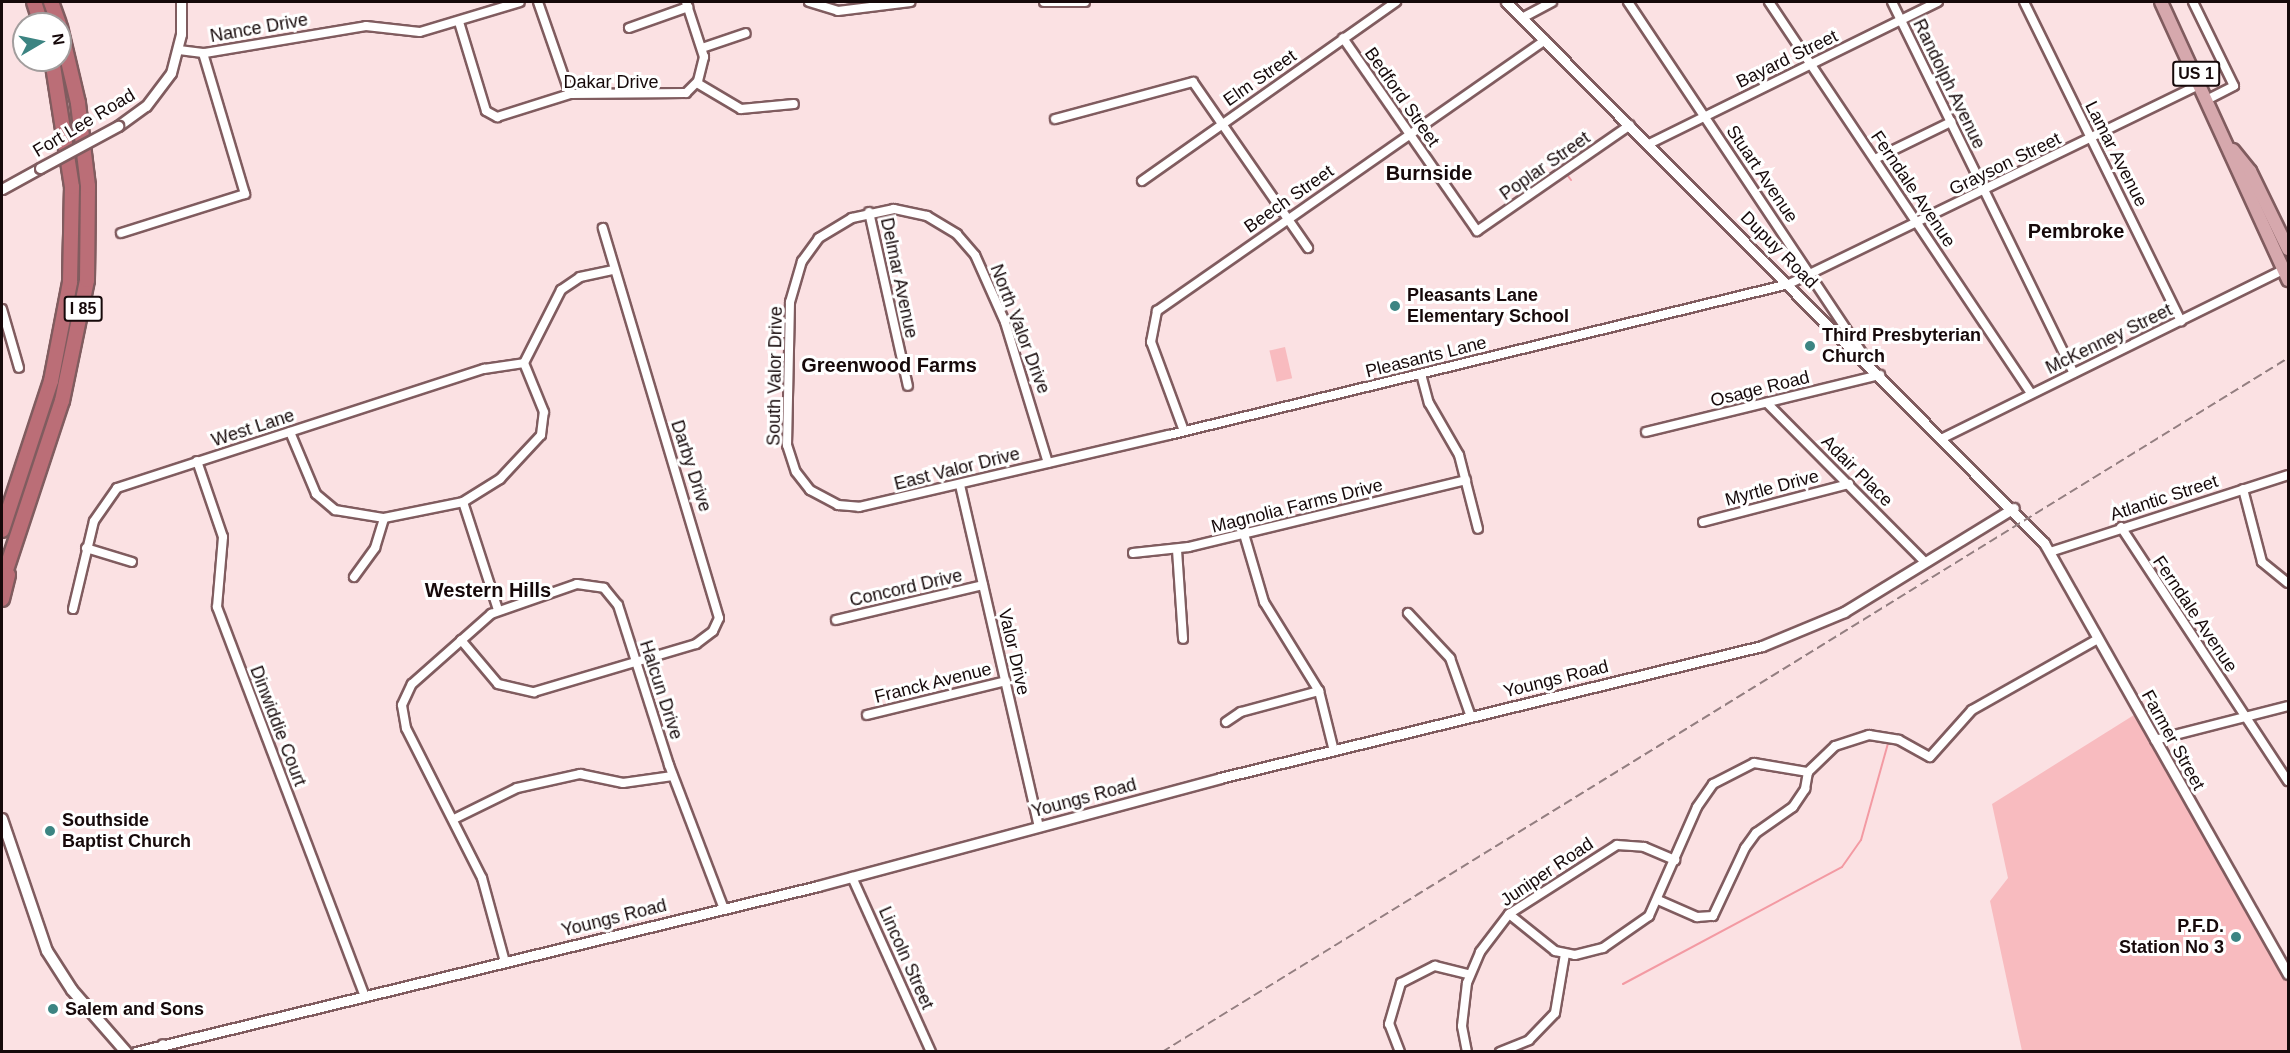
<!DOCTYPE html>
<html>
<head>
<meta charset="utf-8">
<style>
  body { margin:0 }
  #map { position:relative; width:2290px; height:1053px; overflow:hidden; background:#fbe1e3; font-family:Helvetica,sans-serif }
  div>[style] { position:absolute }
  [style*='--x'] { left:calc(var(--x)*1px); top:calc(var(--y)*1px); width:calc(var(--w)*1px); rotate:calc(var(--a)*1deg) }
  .green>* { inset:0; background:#f8bbbf; transform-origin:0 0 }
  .stream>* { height:2px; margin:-1px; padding:0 1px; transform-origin:1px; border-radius:1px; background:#f39aa3 }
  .roads { filter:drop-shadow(2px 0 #805c5f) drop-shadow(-2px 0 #805c5f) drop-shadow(0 2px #805c5f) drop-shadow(0 -2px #805c5f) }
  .minor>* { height:8px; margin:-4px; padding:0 4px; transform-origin:4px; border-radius:4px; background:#fff }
  .tertiary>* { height:9px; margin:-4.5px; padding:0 4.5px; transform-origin:4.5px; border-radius:4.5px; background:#fff }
  .secondary>* { height:10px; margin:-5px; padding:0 5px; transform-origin:5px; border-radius:5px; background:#fff }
  .primary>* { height:12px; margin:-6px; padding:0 6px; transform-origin:6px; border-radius:6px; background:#d6a8ad }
  .motorway>* { height:14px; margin:-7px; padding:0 7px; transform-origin:7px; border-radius:7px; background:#bb6e77 }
  .rail>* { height:2px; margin-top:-1px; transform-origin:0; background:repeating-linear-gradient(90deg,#937e80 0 9px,transparent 0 13.5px) }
  .bridges { filter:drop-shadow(2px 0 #805c5f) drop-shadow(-2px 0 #805c5f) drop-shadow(0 2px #805c5f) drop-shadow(0 -2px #805c5f) }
  .tertiary-bridge>* { height:9px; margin:-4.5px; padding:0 4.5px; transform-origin:4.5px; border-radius:4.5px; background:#fff }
  .dots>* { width:16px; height:16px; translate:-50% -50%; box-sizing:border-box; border:3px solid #fff; border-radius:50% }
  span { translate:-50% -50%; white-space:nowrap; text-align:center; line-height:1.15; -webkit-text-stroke:6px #fff; paint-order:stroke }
  .shield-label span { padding:2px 4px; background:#fff; border:2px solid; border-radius:4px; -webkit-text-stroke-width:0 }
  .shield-label { font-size:16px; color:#16090a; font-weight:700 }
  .street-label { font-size:18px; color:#16090a }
  .poi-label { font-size:18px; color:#16090a; font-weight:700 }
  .left { translate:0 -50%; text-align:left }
  .right { translate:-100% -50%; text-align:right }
  .neighbourhood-label { font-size:20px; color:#16090a; font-weight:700 }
  .frame { position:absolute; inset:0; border:3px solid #16090a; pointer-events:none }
  .north { position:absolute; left:12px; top:12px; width:60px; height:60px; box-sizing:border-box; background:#fff; border:2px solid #a29d9d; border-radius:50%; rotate:81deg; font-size:16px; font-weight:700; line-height:24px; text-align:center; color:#16090a }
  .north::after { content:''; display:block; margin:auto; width:21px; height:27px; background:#3c8482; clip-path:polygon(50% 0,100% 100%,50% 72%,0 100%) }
</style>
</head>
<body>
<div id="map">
  <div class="green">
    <div style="left:1285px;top:347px;width:32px;height:16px;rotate:77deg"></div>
    <div style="clip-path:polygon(2134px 715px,2288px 982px,2288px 1051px,2022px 1051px,1990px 901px,2008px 878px,1992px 804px)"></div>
  </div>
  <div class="stream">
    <div style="--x:1553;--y:150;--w:18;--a:61"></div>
    <div style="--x:1568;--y:176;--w:5;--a:53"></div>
    <div style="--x:1623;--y:984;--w:248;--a:-28.1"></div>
    <div style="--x:1842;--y:867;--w:33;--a:-55"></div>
    <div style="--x:1861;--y:840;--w:101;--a:-74.4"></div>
  </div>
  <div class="roads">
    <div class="minor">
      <div style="--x:538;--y:2;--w:97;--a:70.8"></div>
      <div style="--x:809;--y:2;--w:30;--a:17"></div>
      <div style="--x:838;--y:11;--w:73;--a:-7.1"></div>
      <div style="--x:1044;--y:2;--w:41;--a:0"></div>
      <div style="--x:1628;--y:2;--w:433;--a:56.3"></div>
      <div style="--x:1769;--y:2;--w:471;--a:56.2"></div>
      <div style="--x:1892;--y:2;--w:413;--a:63.9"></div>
      <div style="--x:2024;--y:2;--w:356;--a:63.8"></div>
      <div style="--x:2193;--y:2;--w:93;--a:64"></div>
      <div style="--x:2234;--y:86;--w:29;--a:153"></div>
      <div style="--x:1522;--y:18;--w:34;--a:-28"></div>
      <div style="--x:459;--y:22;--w:93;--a:73.1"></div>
      <div style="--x:486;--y:111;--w:13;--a:29"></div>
      <div style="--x:497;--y:117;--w:77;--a:-17.5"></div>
      <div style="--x:570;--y:94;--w:116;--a:-0.5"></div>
      <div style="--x:686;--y:93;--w:17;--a:-45"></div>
      <div style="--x:698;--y:81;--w:25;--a:-76"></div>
      <div style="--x:704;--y:57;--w:58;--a:-108.1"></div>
      <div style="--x:629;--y:28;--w:63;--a:-19.6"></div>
      <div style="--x:1343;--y:38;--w:235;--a:55.2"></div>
      <div style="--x:1477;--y:231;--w:186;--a:-34.7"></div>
      <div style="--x:702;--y:48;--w:46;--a:-18.8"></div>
      <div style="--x:179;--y:50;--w:26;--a:7"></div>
      <div style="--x:205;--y:53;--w:163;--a:-9.5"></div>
      <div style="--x:366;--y:26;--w:54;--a:6.3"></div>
      <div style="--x:420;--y:32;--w:104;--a:-16.7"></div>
      <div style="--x:697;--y:83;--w:51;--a:30.6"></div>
      <div style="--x:741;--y:109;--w:53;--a:-5.4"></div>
      <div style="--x:1055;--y:119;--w:143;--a:-15"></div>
      <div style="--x:1193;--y:82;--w:202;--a:55.3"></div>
      <div style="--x:1649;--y:144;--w:322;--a:-26.2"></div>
      <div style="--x:1875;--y:159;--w:85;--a:-26"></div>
      <div style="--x:1142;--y:181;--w:311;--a:-35.2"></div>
      <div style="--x:869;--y:212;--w:178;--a:77.4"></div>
      <div style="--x:121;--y:233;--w:130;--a:-17.5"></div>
      <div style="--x:245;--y:194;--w:147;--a:-106.6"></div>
      <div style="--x:2;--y:309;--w:61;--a:73.9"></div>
      <div style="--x:524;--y:363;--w:82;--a:-63.1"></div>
      <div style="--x:561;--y:290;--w:23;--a:-34"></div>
      <div style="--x:580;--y:277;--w:33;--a:-12"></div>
      <div style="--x:1421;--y:374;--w:30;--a:75"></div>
      <div style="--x:1429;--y:403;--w:60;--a:60"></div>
      <div style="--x:1459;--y:455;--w:76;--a:75.6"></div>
      <div style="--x:1767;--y:403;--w:224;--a:45.2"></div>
      <div style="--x:1184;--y:431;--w:95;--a:-110.3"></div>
      <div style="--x:1151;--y:342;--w:32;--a:-79"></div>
      <div style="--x:1157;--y:311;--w:473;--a:-34.9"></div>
      <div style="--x:290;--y:432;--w:67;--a:67.2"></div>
      <div style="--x:316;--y:494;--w:25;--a:40"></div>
      <div style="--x:335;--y:510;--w:50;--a:9.3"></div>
      <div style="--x:384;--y:518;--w:81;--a:-11.4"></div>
      <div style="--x:463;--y:502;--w:44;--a:-31.9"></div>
      <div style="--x:500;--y:479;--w:60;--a:-47"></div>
      <div style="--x:541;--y:435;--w:23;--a:-83"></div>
      <div style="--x:544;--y:412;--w:53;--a:-112.2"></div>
      <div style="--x:1646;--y:432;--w:241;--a:-13.7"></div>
      <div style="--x:1943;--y:438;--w:384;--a:-26.3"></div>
      <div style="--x:197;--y:461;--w:80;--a:71.1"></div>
      <div style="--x:223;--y:537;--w:70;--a:94.9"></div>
      <div style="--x:217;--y:607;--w:417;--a:69.2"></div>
      <div style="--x:1048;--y:463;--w:147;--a:-107"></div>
      <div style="--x:1005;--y:322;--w:73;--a:-114.1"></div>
      <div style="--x:975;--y:255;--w:28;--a:-131"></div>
      <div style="--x:957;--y:234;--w:35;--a:-149"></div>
      <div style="--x:927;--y:216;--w:34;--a:-168"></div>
      <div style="--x:894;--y:209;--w:43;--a:167.9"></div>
      <div style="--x:852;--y:218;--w:39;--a:149"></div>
      <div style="--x:819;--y:238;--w:29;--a:126"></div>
      <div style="--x:802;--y:261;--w:43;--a:106.3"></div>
      <div style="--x:790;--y:302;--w:143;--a:91.2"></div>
      <div style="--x:787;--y:445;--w:28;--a:72"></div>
      <div style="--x:796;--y:472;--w:23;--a:52"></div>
      <div style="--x:810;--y:490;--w:32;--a:28"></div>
      <div style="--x:838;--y:505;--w:21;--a:5"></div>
      <div style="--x:859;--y:507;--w:318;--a:-13.1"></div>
      <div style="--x:1169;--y:435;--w:638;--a:-13.69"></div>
      <div style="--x:1789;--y:284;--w:458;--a:-25.9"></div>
      <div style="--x:960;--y:485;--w:351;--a:77"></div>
      <div style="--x:2243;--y:489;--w:75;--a:75.4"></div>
      <div style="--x:2262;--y:562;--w:33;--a:39"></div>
      <div style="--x:463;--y:502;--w:114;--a:72"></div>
      <div style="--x:1703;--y:522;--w:151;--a:-14.6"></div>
      <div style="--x:2121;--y:527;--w:304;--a:56.7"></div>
      <div style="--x:1244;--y:534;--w:71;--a:73.6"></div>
      <div style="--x:1264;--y:602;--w:105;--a:58.3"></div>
      <div style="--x:1319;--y:691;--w:62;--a:76"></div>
      <div style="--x:86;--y:548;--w:48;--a:16.9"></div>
      <div style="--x:1177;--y:550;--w:89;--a:86.1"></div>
      <div style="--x:2050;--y:552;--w:250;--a:-17.9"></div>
      <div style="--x:1133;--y:553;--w:56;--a:-6.1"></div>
      <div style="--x:1189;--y:547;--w:285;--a:-13.6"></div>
      <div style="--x:354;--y:577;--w:36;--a:-54"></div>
      <div style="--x:375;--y:548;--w:31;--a:-73"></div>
      <div style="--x:73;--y:609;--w:90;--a:-76.6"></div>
      <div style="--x:94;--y:521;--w:40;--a:-55.1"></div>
      <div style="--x:117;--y:488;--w:386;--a:-18"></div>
      <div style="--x:484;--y:369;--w:40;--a:-8.5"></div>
      <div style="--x:1408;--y:613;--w:62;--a:47"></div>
      <div style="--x:1450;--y:658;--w:63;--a:70.4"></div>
      <div style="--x:836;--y:620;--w:151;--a:-13.4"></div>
      <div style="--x:461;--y:640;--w:57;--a:49.9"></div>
      <div style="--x:498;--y:684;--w:37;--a:13"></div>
      <div style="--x:534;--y:692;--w:169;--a:-16.5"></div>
      <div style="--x:696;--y:644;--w:21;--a:-37"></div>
      <div style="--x:713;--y:631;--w:14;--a:-65"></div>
      <div style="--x:719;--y:618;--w:407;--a:-106.6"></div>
      <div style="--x:867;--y:715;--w:143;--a:-13.7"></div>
      <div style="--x:1226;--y:722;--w:18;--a:-34"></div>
      <div style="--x:1241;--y:712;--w:81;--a:-15.1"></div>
      <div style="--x:2155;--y:740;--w:137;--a:-14.3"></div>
      <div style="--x:1808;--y:772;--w:37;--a:-44"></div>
      <div style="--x:1835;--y:746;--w:36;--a:-18"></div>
      <div style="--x:1869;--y:735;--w:30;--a:9"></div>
      <div style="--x:1899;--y:740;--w:35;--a:29"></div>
      <div style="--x:1930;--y:757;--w:63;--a:-48.2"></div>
      <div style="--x:1972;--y:710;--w:145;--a:-29.4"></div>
      <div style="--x:454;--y:819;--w:70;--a:-26.2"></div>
      <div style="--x:517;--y:788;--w:65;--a:-12.5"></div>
      <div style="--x:580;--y:774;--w:44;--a:11.8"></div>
      <div style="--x:623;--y:783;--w:50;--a:-8"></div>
      <div style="--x:852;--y:877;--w:192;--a:65.7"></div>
      <div style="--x:1658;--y:900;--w:43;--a:23.6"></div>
      <div style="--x:1697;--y:917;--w:16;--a:-4"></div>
      <div style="--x:1713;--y:916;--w:75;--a:-64.8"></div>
      <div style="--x:1745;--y:848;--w:19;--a:-54"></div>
      <div style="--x:1756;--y:833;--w:45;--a:-35.1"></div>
      <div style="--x:1793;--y:807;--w:22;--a:-56"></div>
      <div style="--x:1805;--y:789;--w:17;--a:-80"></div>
      <div style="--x:1509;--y:914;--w:59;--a:38.8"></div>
      <div style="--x:1555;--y:951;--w:20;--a:11"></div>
      <div style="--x:1575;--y:955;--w:29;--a:-14"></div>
      <div style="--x:1603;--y:948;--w:56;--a:-34.8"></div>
      <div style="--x:1649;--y:916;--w:119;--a:-66.2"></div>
      <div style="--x:1697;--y:807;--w:28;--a:-55"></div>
      <div style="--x:1713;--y:784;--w:46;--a:-27.1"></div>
      <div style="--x:1754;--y:763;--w:55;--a:9.5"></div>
      <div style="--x:505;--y:962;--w:87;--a:-105.3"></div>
      <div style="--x:482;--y:878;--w:168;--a:-116.9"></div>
      <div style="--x:406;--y:728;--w:23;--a:-100"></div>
      <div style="--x:402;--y:705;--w:23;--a:-65"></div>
      <div style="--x:412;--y:684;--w:106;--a:-41.5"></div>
      <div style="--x:491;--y:614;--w:91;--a:-19.2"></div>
      <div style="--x:577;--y:584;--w:27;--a:8"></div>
      <div style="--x:604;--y:588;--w:22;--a:51"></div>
      <div style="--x:618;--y:605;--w:168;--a:72.3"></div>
      <div style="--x:669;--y:765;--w:154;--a:69.1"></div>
      <div style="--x:1400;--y:1052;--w:30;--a:-111"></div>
      <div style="--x:1389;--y:1024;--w:43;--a:-73.7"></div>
      <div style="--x:1401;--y:983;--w:38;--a:-27"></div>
      <div style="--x:1435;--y:966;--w:36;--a:14"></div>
      <div style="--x:1467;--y:1052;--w:26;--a:-101"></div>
      <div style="--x:1462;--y:1026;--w:43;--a:-83.4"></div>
      <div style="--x:1467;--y:983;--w:34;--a:-67"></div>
      <div style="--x:1480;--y:952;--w:48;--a:-52.7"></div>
      <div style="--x:1509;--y:914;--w:128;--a:-32.6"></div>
      <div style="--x:1617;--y:845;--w:27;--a:4"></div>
      <div style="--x:1644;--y:847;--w:34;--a:23"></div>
      <div style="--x:1500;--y:1052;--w:31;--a:-22"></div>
      <div style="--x:1529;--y:1040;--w:37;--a:-46"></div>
      <div style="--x:1555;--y:1013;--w:60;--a:-80.4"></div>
    </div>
    <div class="tertiary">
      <div style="--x:1506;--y:2;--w:763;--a:45.16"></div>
      <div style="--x:2044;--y:543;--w:495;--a:60.5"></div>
      <div style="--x:118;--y:126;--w:34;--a:-36"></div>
      <div style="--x:146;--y:106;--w:41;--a:-52.9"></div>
      <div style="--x:171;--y:73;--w:40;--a:-75.6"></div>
      <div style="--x:181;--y:34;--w:32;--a:-90"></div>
      <div style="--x:2;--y:189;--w:43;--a:-28.9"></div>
      <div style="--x:136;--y:1052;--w:702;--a:-13.68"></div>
      <div style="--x:818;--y:886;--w:416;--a:-15"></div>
      <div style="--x:1220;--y:778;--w:558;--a:-13.69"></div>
      <div style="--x:1762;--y:646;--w:89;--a:-22.5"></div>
      <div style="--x:1844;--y:612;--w:199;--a:-31.5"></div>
    </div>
    <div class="secondary">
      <div style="--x:2;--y:819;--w:139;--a:71.2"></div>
      <div style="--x:47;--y:951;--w:46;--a:57.3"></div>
      <div style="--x:72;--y:990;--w:82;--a:48.9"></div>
      <div style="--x:157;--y:1052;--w:9;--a:-49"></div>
    </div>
    <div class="primary">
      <div style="--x:2161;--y:2;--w:306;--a:65.4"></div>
      <div style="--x:2233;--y:150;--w:27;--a:51"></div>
      <div style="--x:2250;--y:171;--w:87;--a:64"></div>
    </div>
    <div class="motorway">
      <div style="--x:34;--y:2;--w:23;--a:72"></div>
      <div style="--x:51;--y:2;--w:23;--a:70"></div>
      <div style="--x:2;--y:530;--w:157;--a:-71.8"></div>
      <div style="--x:51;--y:381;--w:101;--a:-79.1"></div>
      <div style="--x:70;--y:282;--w:95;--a:-88.8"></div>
      <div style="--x:72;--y:187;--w:129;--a:-98.9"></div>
      <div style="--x:2;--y:582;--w:191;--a:-71.7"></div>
      <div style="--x:62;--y:401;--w:124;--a:-78.3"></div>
      <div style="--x:87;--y:280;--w:94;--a:-89.4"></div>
      <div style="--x:88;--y:186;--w:84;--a:-96.9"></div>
      <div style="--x:78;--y:103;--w:78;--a:-103.3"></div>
      <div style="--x:2;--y:599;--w:25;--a:-76"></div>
    </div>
  </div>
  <div class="rail">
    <div style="--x:1162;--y:1052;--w:1323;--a:-31.65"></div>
  </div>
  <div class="bridges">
    <div class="tertiary-bridge">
      <div style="--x:40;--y:168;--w:89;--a:-28.3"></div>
    </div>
  </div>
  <div class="dots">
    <div style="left:1395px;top:306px;background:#3c8482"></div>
    <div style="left:1810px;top:346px;background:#3c8482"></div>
    <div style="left:50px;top:831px;background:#3c8482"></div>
    <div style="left:2236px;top:937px;background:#3c8482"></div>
    <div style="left:53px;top:1009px;background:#3c8482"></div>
  </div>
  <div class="shield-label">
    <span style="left:2196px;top:74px">US 1</span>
    <span style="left:83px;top:309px">I 85</span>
  </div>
  <div class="street-label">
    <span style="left:259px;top:28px;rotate:-10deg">Nance Drive</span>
    <span style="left:1787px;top:59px;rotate:-26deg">Bayard Street</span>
    <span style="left:1260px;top:78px;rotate:-35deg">Elm Street</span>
    <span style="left:611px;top:82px">Dakar Drive</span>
    <span style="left:1949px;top:84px;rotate:64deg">Randolph Avenue</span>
    <span style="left:1402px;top:97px;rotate:55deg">Bedford Street</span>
    <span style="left:84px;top:123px;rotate:-31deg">Fort Lee Road</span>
    <span style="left:2116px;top:154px;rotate:63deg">Lamar Avenue</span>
    <span style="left:2005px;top:164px;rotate:-26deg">Grayson Street</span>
    <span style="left:1545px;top:166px;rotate:-35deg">Poplar Street</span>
    <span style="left:1762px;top:174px;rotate:56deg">Stuart Avenue</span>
    <span style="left:1913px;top:189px;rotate:56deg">Ferndale Avenue</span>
    <span style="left:1289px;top:199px;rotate:-35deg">Beech Street</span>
    <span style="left:1779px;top:250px;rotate:45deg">Dupuy Road</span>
    <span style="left:899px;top:278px;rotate:78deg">Delmar Avenue</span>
    <span style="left:1020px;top:329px;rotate:69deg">North Valor Drive</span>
    <span style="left:2109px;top:339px;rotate:-26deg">McKenney Street</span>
    <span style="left:1426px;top:357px;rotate:-14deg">Pleasants Lane</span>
    <span style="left:775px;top:376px;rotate:-89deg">South Valor Drive</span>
    <span style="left:1760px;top:389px;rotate:-14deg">Osage Road</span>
    <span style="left:253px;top:428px;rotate:-18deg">West Lane</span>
    <span style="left:691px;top:466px;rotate:72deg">Darby Drive</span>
    <span style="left:957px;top:469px;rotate:-14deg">East Valor Drive</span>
    <span style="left:1857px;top:471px;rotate:45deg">Adair Place</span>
    <span style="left:1772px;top:488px;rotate:-15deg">Myrtle Drive</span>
    <span style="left:2164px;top:498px;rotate:-18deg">Atlantic Street</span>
    <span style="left:1297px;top:506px;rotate:-14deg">Magnolia Farms Drive</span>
    <span style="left:906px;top:588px;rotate:-13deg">Concord Drive</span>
    <span style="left:2195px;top:614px;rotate:56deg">Ferndale Avenue</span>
    <span style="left:1014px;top:652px;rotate:77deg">Valor Drive</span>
    <span style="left:1556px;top:679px;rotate:-14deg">Youngs Road</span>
    <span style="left:933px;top:683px;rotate:-14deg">Franck Avenue</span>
    <span style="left:661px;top:690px;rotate:72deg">Halcun Drive</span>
    <span style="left:278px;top:726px;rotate:69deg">Dinwiddie Court</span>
    <span style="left:2173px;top:740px;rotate:61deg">Farmer Street</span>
    <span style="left:1084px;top:798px;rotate:-15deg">Youngs Road</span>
    <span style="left:1547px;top:872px;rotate:-34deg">Juniper Road</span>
    <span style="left:614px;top:918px;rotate:-14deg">Youngs Road</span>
    <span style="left:906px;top:958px;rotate:66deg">Lincoln Street</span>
  </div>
  <div class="poi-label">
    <span class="left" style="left:1407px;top:306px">Pleasants Lane<br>Elementary School</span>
    <span class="left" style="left:1822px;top:346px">Third Presbyterian<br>Church</span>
    <span class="left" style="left:62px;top:831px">Southside<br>Baptist Church</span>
    <span class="right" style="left:2224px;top:937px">P.F.D.<br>Station No 3</span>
    <span class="left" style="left:65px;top:1009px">Salem and Sons</span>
  </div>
  <div class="neighbourhood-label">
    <span style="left:1429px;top:173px">Burnside</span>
    <span style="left:2076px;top:231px">Pembroke</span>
    <span style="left:889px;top:365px">Greenwood Farms</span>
    <span style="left:488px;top:590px">Western Hills</span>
  </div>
  <div class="frame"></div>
  <div class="north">N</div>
</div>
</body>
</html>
